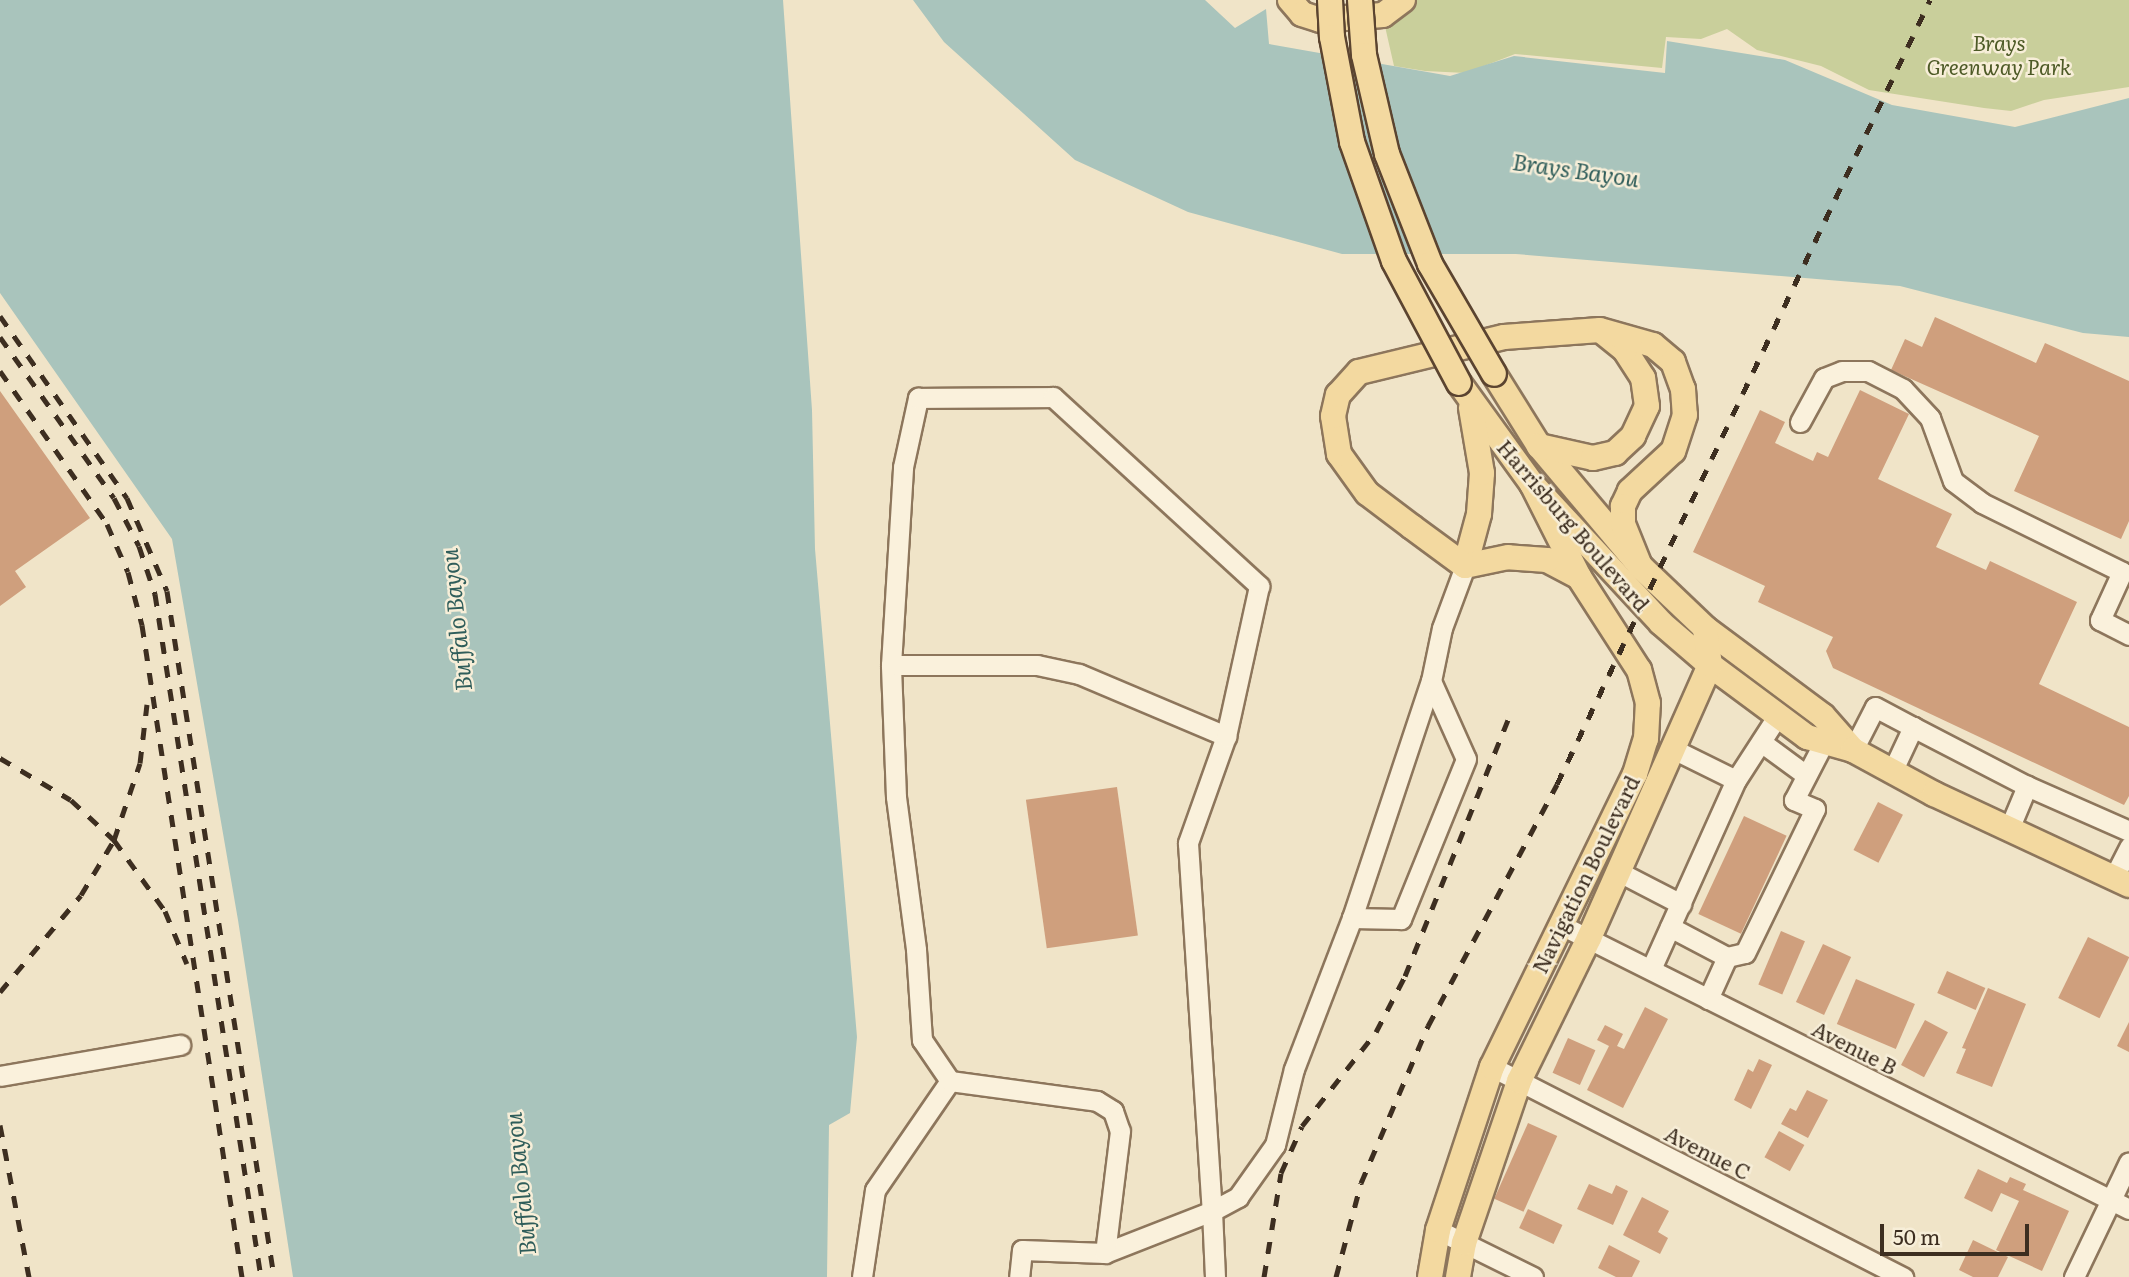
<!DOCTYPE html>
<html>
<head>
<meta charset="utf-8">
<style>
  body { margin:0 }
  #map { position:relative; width:2129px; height:1277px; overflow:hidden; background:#f0e4c8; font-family:Literata,serif }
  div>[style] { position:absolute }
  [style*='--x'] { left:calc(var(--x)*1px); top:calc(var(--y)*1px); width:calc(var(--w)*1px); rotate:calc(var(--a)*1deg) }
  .green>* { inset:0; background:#c9cf9b }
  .water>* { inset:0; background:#a9c4bc }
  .building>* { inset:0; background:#cf9f7d; transform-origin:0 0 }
  .roads { filter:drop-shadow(2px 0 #8d765c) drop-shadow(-2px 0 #8d765c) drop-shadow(0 2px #8d765c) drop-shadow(0 -2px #8d765c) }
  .minor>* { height:19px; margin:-9.5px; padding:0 9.5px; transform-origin:9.5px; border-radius:9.5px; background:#faf1dc }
  .major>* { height:24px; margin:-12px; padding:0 12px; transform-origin:12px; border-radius:12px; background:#f3d9a0 }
  .rail>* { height:5px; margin-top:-2.5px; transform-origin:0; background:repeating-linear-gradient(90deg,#3d2e20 0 12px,transparent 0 24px) }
  .bridges { filter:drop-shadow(2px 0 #5b4430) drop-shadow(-2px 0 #5b4430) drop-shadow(0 2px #5b4430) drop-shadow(0 -2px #5b4430) }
  .major-bridge>* { height:24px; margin:-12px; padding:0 12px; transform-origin:12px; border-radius:12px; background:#f3d9a0 }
  span { translate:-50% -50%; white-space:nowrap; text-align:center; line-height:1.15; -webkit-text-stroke:5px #f7eed8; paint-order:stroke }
  .park-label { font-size:21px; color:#4d5a26; font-style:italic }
  .street-label { font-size:21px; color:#3d2e20 }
  .water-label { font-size:23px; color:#2f5d5a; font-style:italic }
  .scale { position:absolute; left:1880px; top:1224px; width:149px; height:32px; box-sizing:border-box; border:4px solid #3d2e20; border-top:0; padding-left:9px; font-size:21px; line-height:24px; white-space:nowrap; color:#3d2e20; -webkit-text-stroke:5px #f7eed8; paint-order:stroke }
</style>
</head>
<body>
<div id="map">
  <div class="green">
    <div style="clip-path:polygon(1379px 0,2129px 0,2129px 87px,2044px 100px,2011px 111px,1984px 108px,1869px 90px,1821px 66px,1757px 50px,1727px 29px,1701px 39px,1666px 37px,1662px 68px,1515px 54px,1466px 73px,1425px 71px,1394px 66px)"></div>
  </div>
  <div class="water">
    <div style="clip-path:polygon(0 0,783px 0,812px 410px,815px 549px,857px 1037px,850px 1113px,829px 1125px,827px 1277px,293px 1277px,238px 920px,172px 539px,0 293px)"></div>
    <div style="clip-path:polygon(913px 0,1205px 0,1235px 28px,1266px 9px,1269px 44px,1450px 76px,1514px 56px,1665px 73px,1667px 41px,1785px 60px,1892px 105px,2015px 127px,2129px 98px,2129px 337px,2083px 333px,1900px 286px,1516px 254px,1342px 254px,1188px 212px,1075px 160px,944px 42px)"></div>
  </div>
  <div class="building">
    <div style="clip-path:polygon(1935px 317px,2036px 363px,2045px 343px,2129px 381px,2129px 521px,2121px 539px,2014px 491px,2039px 436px,1891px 370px,1905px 339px,1922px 347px)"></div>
    <div style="clip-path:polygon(1860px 390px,1909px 414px,1878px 479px,1952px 514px,1936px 547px,1986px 570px,1990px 561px,2077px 602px,2039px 684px,2129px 727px,2129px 796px,2124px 805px,1833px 668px,1826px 651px,1833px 637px,1758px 602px,1765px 586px,1693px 552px,1760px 410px,1785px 422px,1775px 443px,1813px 461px,1817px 452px,1828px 457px)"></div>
    <div style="clip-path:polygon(0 391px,90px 518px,15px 571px,26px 587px,0 606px)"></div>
    <div style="left:1117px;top:787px;width:150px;height:92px;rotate:82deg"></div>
    <div style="left:1878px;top:802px;width:28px;height:54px;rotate:27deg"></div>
    <div style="left:1744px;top:816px;width:47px;height:108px;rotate:25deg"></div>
    <div style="left:1781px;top:931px;width:26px;height:58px;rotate:23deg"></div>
    <div style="left:2088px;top:937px;width:46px;height:68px;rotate:26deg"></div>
    <div style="left:1823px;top:944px;width:31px;height:64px;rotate:25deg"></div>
    <div style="left:1947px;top:971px;width:42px;height:24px;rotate:24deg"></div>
    <div style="left:1856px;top:979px;width:64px;height:49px;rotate:23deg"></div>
    <div style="clip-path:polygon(1988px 988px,2026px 1004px,1992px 1087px,1956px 1073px,1966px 1049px,1962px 1048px)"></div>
    <div style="clip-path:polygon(1645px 1007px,1668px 1019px,1623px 1108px,1587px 1090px,1609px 1046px,1597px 1040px,1605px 1025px,1623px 1034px,1617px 1046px,1624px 1049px)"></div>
    <div style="left:1925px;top:1020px;width:26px;height:51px;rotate:28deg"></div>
    <div style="clip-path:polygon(2129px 1022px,2129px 1052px,2117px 1046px)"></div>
    <div style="left:1568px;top:1038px;width:30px;height:38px;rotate:24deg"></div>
    <div style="clip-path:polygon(1759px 1059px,1772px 1065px,1751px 1109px,1734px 1100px,1748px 1069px,1753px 1072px)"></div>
    <div style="clip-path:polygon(1807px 1090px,1828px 1100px,1808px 1138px,1781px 1124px,1790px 1108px,1796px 1111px)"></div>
    <div style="left:1528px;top:1123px;width:32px;height:83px;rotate:24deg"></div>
    <div style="left:1779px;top:1131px;width:29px;height:30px;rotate:29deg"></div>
    <div style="clip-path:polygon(1978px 1169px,2007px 1183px,2010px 1177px,2026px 1184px,2023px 1190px,2069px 1211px,2042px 1271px,1996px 1250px,2019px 1201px,2001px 1193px,1992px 1212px,1964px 1198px)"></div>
    <div style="clip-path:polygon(1589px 1184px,1612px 1194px,1616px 1185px,1628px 1191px,1613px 1225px,1577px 1209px)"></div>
    <div style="clip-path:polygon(1642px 1197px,1669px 1211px,1658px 1232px,1668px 1238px,1660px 1254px,1623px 1235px)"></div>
    <div style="left:1528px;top:1209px;width:38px;height:21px;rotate:25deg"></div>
    <div style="clip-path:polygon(1973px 1240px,2008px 1257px,1998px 1277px,1973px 1277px,1959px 1270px)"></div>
    <div style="clip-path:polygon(1609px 1245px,1640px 1261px,1632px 1277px,1616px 1277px,1598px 1268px)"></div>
  </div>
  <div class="roads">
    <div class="minor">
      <div style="--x:1800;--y:422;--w:50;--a:-61.4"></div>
      <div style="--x:1824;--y:378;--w:19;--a:-21"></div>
      <div style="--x:1842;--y:371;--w:26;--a:0"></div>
      <div style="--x:1868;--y:371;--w:39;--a:27"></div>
      <div style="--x:1903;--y:389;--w:40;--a:47"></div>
      <div style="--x:1930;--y:418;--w:67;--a:69.9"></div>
      <div style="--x:1953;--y:481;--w:36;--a:37"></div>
      <div style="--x:1982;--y:503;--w:156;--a:26.2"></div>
      <div style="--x:2122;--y:572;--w:53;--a:114.6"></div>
      <div style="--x:2100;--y:620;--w:33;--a:27"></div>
      <div style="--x:891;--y:665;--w:146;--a:0"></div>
      <div style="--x:1037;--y:665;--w:43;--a:12.1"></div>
      <div style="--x:1079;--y:674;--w:160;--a:22.9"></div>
      <div style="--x:1226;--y:736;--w:114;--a:109.6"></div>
      <div style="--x:1188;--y:843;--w:369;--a:86.3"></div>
      <div style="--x:1212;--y:1211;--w:115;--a:158.6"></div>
      <div style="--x:1105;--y:1253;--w:83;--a:-177.9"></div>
      <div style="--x:1022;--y:1250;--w:27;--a:96"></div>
      <div style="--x:1431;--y:681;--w:54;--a:-78.3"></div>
      <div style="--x:1442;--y:628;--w:66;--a:-69.6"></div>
      <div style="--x:1761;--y:742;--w:56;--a:36.3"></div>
      <div style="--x:1673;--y:749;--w:70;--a:26.2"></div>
      <div style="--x:1736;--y:780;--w:77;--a:-57.1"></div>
      <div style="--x:1853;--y:750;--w:48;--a:-62.9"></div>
      <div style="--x:1875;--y:707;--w:43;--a:27.8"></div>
      <div style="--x:1892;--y:772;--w:50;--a:-65"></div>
      <div style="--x:1913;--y:727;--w:128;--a:27.4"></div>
      <div style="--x:2027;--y:786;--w:111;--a:23.8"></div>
      <div style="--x:2009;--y:829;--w:47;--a:-67.3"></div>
      <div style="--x:1619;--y:872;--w:70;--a:27.3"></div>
      <div style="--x:2114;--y:877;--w:34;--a:-63"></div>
      <div style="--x:1561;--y:925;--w:635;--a:26.57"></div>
      <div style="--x:1670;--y:927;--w:64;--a:27.8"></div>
      <div style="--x:1651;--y:969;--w:207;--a:-65.8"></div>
      <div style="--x:1708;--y:999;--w:46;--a:-65.7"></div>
      <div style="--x:1727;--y:957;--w:18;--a:-13"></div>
      <div style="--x:1745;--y:953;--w:160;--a:-64.1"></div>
      <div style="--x:1815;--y:809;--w:23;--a:-157"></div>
      <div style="--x:1794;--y:800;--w:65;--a:-62.7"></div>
      <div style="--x:1492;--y:1067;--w:462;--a:27.1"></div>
      <div style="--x:0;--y:1076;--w:183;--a:-9.8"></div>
      <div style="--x:950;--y:1081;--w:50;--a:-124.3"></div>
      <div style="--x:922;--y:1040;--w:91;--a:-93.8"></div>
      <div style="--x:916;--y:949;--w:153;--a:-97.5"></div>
      <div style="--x:896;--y:797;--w:132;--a:-92.2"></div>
      <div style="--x:891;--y:665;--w:198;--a:-86.5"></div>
      <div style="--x:903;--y:467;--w:71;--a:-77.7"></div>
      <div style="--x:918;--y:398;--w:135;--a:-0.4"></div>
      <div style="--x:1053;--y:397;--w:280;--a:42.5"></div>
      <div style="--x:1259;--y:586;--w:154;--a:102.4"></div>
      <div style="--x:1438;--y:1230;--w:106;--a:26.3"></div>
      <div style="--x:862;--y:1277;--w:88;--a:-81.5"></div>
      <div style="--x:875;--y:1190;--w:132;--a:-55.5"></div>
      <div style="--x:950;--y:1081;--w:148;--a:7.7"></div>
      <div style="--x:1097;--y:1101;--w:19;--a:32"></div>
      <div style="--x:1113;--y:1111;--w:21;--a:71"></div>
      <div style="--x:1120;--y:1131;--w:123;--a:97"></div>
      <div style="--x:1215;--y:1277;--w:66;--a:-92.6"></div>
      <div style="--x:1212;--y:1211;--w:30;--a:-28"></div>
      <div style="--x:1238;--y:1197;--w:64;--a:-54.6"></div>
      <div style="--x:1275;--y:1145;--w:78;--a:-76"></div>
      <div style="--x:1294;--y:1069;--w:162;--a:-69"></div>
      <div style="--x:1352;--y:918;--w:250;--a:-71.6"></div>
      <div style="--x:1431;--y:681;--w:85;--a:65.8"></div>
      <div style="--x:1466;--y:759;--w:173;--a:112.1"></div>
      <div style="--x:1401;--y:919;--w:49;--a:-178.8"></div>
      <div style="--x:2074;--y:1277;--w:127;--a:-64.4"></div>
    </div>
    <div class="major">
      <div style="--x:1290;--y:0;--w:18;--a:49"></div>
      <div style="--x:1302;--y:14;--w:19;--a:18"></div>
      <div style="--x:1320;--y:20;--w:63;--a:-4.5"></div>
      <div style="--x:1383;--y:15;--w:25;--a:-37"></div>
      <div style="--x:1494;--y:374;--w:85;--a:58"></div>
      <div style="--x:1539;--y:446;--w:157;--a:49.9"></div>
      <div style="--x:1640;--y:566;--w:90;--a:43.6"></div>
      <div style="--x:1705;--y:628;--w:147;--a:36.7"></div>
      <div style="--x:1823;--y:716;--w:45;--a:48.6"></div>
      <div style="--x:1459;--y:383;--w:125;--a:54.1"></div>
      <div style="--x:1532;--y:484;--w:190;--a:47.1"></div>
      <div style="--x:1661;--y:623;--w:65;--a:40.6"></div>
      <div style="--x:1710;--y:665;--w:121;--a:36.6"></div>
      <div style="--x:1807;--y:737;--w:48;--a:15.8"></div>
      <div style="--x:1853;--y:750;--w:92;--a:28.5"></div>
      <div style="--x:1934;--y:794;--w:215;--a:25"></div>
      <div style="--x:1539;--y:446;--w:55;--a:12.5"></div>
      <div style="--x:1593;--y:458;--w:23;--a:-13"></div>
      <div style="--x:1615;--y:453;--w:25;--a:-43"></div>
      <div style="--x:1633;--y:436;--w:33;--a:-65"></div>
      <div style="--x:1647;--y:406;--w:28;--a:-98"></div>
      <div style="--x:1643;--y:378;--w:33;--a:-123"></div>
      <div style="--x:1625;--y:350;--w:28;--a:-141"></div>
      <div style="--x:1465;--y:566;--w:54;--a:-74.9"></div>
      <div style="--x:1479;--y:514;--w:41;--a:-85.8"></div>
      <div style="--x:1482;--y:473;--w:66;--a:-99.6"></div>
      <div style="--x:1579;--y:577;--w:36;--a:-152"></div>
      <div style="--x:1547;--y:560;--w:39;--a:-176"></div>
      <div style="--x:1508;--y:557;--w:44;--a:168.2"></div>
      <div style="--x:1465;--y:566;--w:66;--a:-143.7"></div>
      <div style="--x:1412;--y:527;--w:56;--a:-142.9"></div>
      <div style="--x:1367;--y:493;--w:48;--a:-125.7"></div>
      <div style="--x:1339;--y:454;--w:38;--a:-99"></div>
      <div style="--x:1333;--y:416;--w:22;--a:-77"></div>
      <div style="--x:1338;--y:395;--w:31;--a:-48"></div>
      <div style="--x:1359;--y:372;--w:149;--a:-13.6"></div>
      <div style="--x:1504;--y:337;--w:96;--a:-4.2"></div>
      <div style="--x:1600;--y:330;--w:55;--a:15.8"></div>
      <div style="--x:1653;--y:345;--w:26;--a:40"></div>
      <div style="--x:1673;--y:362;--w:29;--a:70"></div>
      <div style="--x:1683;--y:389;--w:26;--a:86"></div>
      <div style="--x:1685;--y:415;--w:38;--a:108"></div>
      <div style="--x:1673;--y:451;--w:59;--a:137.1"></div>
      <div style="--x:1630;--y:491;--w:17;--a:115"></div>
      <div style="--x:1623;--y:506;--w:18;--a:90"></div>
      <div style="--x:1623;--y:524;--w:45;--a:68"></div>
      <div style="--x:1430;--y:1277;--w:48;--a:-80.3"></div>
      <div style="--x:1438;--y:1230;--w:172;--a:-71.7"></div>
      <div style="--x:1492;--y:1067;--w:326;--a:-64"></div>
      <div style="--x:1635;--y:774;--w:37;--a:-73"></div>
      <div style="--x:1646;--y:739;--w:36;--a:-87"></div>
      <div style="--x:1648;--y:703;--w:34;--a:-105"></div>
      <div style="--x:1639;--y:670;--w:111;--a:-122.8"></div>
      <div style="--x:1579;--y:577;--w:104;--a:-116.8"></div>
      <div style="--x:1458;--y:1277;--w:35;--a:-80"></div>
      <div style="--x:1464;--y:1243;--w:171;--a:-71.2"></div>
      <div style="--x:1519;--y:1081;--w:159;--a:-63.9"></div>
      <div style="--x:1589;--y:938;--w:299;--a:-66.1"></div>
      <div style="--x:1710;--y:665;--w:37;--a:-98"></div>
    </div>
  </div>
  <div class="rail">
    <div style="--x:0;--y:316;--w:222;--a:55.1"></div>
    <div style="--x:127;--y:498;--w:101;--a:66.7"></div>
    <div style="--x:167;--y:591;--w:694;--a:81.13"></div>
    <div style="--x:0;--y:337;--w:197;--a:54.7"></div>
    <div style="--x:114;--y:498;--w:54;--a:62.5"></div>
    <div style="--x:139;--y:546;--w:51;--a:71.6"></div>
    <div style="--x:155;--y:594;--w:691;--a:81.18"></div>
    <div style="--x:0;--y:371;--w:187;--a:55"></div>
    <div style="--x:107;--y:524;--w:52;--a:66.4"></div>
    <div style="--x:128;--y:572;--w:55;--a:75.2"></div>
    <div style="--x:142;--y:625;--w:660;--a:81.28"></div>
    <div style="--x:0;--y:758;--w:82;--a:30.6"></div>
    <div style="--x:71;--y:800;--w:59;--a:42.9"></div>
    <div style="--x:114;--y:840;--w:87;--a:54.3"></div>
    <div style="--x:165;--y:911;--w:57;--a:67.5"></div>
    <div style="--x:0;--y:992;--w:126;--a:-50.1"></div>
    <div style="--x:81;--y:895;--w:64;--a:-59"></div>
    <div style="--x:114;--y:840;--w:81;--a:-71.3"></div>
    <div style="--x:140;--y:763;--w:59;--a:-83.2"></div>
    <div style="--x:0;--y:1125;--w:155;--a:79.2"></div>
    <div style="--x:1264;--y:1277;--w:105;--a:-80.7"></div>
    <div style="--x:1281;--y:1173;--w:51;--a:-65.9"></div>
    <div style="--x:1302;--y:1126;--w:120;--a:-51.8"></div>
    <div style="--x:1376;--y:1032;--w:63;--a:-62.6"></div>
    <div style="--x:1405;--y:976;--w:276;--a:-68.1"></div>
    <div style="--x:1336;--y:1277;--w:97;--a:-75.1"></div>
    <div style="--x:1361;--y:1183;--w:171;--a:-66.9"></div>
    <div style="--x:1428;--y:1026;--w:274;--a:-61.9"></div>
    <div style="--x:1557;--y:784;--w:868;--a:-64.56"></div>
  </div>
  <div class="bridges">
    <div class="major-bridge">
      <div style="--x:1330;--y:0;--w:37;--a:87"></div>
      <div style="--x:1332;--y:37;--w:107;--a:79.2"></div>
      <div style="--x:1352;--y:142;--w:126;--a:70.6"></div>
      <div style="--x:1394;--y:261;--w:138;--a:62"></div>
      <div style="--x:1360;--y:0;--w:55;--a:85.8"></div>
      <div style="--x:1364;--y:55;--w:102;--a:76.9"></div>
      <div style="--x:1387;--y:154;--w:118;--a:68.6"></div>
      <div style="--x:1430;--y:264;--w:127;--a:59.8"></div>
    </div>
  </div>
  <div class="park-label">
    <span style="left:1999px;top:54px">Brays<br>Greenway Park</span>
  </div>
  <div class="street-label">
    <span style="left:1574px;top:525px;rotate:49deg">Harrisburg Boulevard</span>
    <span style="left:1585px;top:874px;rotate:-64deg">Navigation Boulevard</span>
    <span style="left:1855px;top:1047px;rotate:27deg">Avenue B</span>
    <span style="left:1708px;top:1152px;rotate:27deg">Avenue C</span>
  </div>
  <div class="water-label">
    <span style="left:1576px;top:169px;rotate:8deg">Brays Bayou</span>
    <span style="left:455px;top:620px;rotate:-96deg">Buffalo Bayou</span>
    <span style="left:519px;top:1184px;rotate:-96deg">Buffalo Bayou</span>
  </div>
  <div class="scale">50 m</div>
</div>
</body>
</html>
